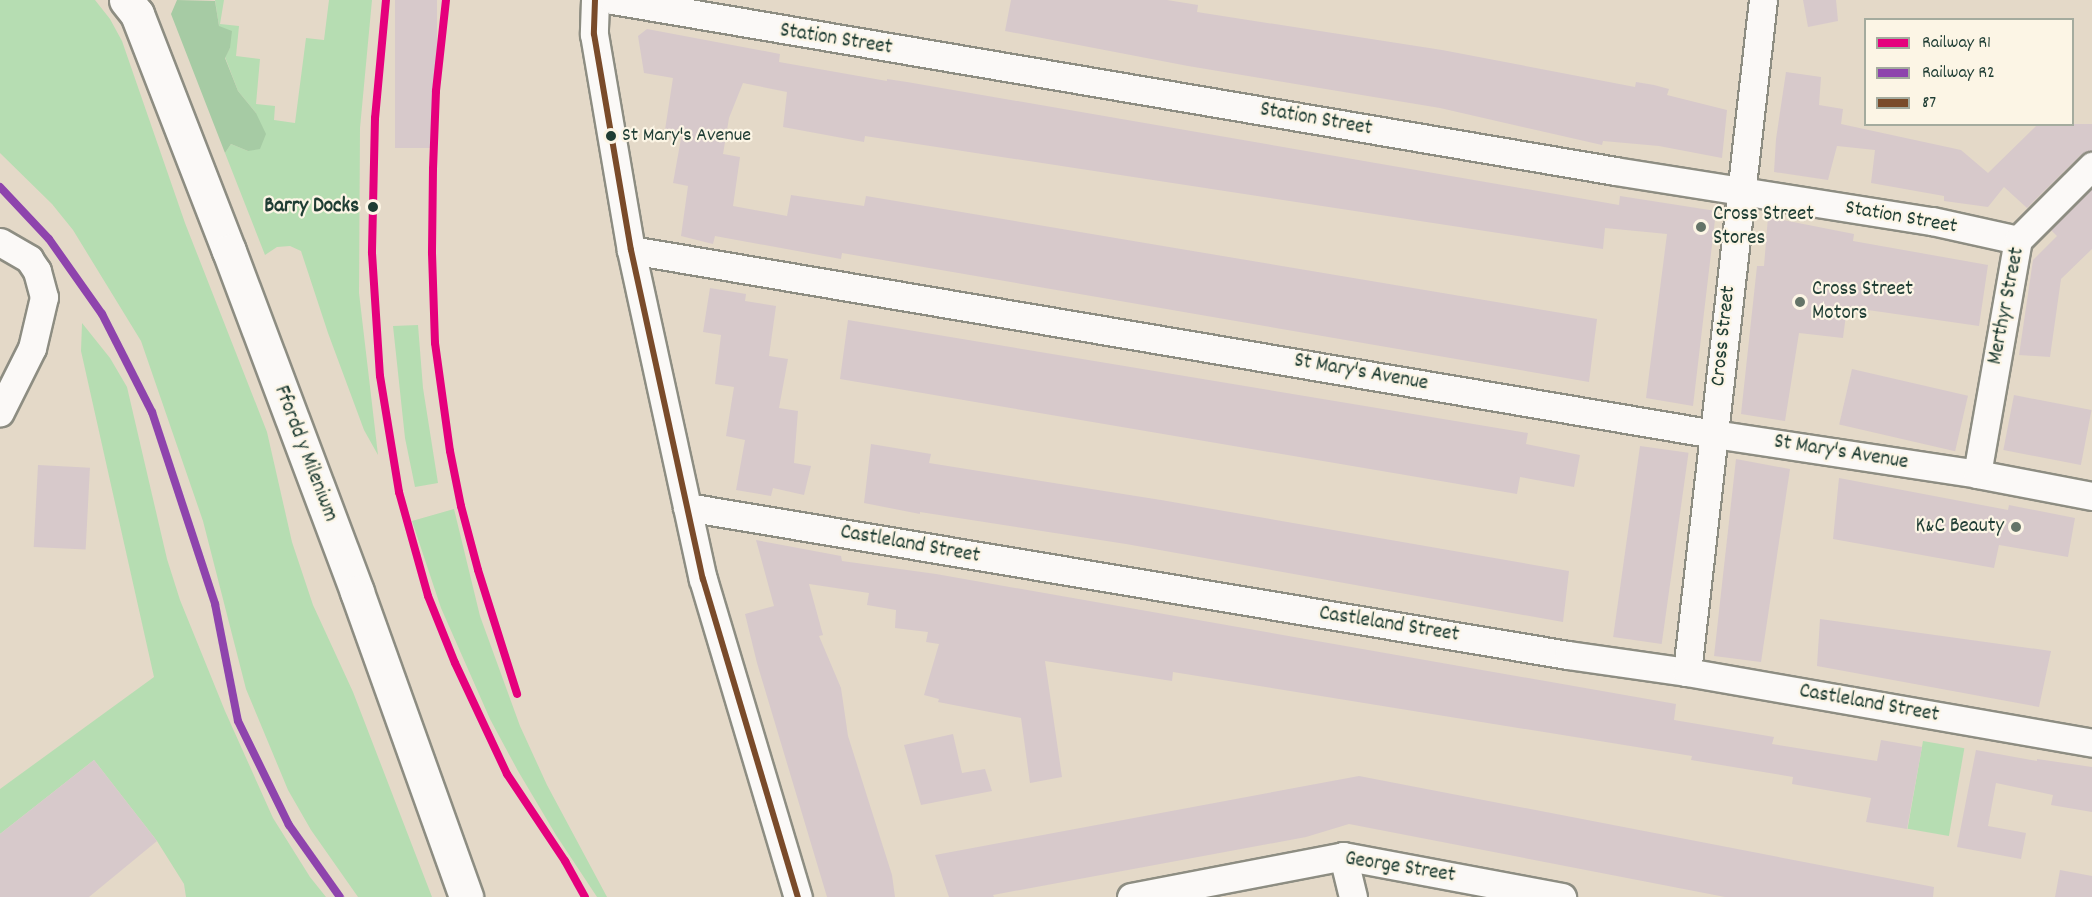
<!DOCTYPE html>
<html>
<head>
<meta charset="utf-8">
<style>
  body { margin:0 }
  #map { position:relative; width:2092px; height:897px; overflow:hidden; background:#e4d9c8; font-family:Dekko,sans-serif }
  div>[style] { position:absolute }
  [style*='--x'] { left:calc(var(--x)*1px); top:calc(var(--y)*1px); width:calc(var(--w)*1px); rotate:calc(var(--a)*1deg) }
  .green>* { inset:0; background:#b6ddb2; transform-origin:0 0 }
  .forest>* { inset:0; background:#a6cba4 }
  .building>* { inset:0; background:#d7c9cb; transform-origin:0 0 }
  .roads { filter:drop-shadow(2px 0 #8d8d82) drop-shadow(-2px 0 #8d8d82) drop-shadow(0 2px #8d8d82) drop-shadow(0 -2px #8d8d82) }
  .minor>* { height:27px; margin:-13.5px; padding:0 13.5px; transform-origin:13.5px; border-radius:13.5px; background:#fbf9f7 }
  .tertiary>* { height:33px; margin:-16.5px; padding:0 16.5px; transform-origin:16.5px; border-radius:16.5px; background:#fbf9f7 }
  .rail>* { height:4.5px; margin:-2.25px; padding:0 2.25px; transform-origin:2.25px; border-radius:2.25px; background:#b2b4b0 }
  .bus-1>* { height:6px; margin:-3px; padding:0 3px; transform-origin:3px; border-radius:3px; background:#7a4b2a }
  .rail-1>* { height:8px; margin:-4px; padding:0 4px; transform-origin:4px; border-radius:4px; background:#e5007d }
  .rail-2>* { height:8px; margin:-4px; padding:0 4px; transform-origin:4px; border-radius:4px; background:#8e44ad }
  .dots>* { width:16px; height:16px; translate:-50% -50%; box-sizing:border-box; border:3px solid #fcf5e5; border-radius:50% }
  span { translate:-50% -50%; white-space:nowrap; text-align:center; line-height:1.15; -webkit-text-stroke:4.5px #fcf5e5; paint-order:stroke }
  .bus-label { font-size:20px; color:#1f3d34 }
  .left { translate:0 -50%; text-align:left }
  .street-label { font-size:21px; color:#1f3d34 }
  .stop-label { font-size:21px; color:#1f3d34; font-weight:700 }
  .right { translate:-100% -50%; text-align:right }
  .poi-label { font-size:21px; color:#1f3d34 }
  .legend { position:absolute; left:1864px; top:18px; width:210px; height:108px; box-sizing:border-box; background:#fcf5e5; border:2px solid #a4ab9e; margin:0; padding:8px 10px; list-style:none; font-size:18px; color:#1f3d34 }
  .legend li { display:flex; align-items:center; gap:12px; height:30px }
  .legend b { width:30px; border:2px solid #a4ab9e }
</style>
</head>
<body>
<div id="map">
  <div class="green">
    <div style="clip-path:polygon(0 0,95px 0,110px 19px,122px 41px,185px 223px,267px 432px,292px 542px,313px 605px,353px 692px,432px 897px,358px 897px,311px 830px,288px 790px,246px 689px,203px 521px,141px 341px,73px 230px,52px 204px,0 153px)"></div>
    <div style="clip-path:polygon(215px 0,224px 0,220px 24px,239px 26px,236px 56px,260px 59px,256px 104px,275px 106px,274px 120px,295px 123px,306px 38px,324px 40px,329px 0,372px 0,360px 128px,359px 293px,378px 455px,364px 430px,328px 333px,301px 251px,290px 246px,277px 247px,265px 255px,225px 153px,231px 144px,248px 151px,256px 113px,238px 91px,225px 57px,230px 48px,219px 26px)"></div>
    <div style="clip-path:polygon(82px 323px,110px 358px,127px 387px,167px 559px,180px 600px,225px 711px,273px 818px,310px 877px,326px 897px,186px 897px,184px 884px,157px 841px,94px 760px,0 834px,0 789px,154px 677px,81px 351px)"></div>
    <div style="clip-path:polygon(418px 325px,423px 388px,438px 483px,415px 487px,405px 438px,393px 326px)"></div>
    <div style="clip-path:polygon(454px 509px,480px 616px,520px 726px,547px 785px,607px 897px,597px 897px,556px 835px,518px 771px,490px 719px,441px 608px,412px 521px)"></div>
    <div style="left:1923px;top:741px;width:42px;height:89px;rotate:10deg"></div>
  </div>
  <div class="forest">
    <div style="clip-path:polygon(177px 0,215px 1px,219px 26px,232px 31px,230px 48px,225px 58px,238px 91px,256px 113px,266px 134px,260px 149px,248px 151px,231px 144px,225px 153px,171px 14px)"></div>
  </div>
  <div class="building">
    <div style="left:395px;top:0;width:42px;height:148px"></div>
    <div style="clip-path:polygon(1011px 0,1167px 0,1198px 5px,1197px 12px,1442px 50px,1635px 87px,1636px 82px,1654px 85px,1669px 89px,1667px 95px,1727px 110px,1722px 158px,1659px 146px,1603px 141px,1602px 145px,1440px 108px,1188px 66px,1005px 31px)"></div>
    <div style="clip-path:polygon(1803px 0,1836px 0,1838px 21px,1808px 27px)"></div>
    <div style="clip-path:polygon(647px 29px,780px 54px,779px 62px,887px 81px,887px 79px,907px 82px,1619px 205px,1620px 196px,1716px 211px,1693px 406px,1646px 398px,1667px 234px,1605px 228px,1603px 249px,865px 136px,864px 142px,783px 127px,787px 92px,743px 83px,729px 118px,723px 154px,740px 157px,733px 206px,787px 216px,791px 195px,864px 206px,866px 196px,1597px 319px,1589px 382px,877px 259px,842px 253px,841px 259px,715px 236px,713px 244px,681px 236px,688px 186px,673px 183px,682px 133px,665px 130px,673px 78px,644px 73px,638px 36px)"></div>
    <div style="clip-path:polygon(1786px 72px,1821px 77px,1819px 105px,1843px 109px,1841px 124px,1961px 150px,1988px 173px,2038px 124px,2092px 124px,2092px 151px,2081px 155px,2027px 208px,2004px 187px,1988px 207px,1944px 201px,1944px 196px,1871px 183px,1875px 150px,1837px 146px,1828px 180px,1774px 172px,1776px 139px)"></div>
    <div style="clip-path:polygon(2092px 188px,2092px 249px,2061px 279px,2050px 357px,2019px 355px,2033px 260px,2057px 236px,2051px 230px)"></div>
    <div style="clip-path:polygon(1768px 217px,1854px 234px,1853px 241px,1988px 265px,1979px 326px,1847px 307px,1843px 338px,1799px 333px,1785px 421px,1741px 414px,1757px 266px,1764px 266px)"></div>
    <div style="clip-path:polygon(710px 288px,746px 294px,745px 301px,776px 306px,769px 356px,788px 359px,779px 408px,798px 411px,794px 463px,811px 466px,804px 495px,773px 488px,771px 496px,736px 490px,745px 440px,726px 436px,734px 387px,715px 384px,721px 335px,703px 332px)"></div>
    <div style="clip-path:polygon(848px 320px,1528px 433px,1526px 444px,1580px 455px,1574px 487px,1520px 477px,1517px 494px,840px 379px)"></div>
    <div style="left:1852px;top:369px;width:119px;height:57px;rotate:13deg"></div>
    <div style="left:2014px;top:395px;width:79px;height:56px;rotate:11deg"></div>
    <div style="clip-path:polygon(871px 444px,931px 454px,929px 463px,1161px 500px,1569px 571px,1563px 622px,1126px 544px,920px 512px,920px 514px,864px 503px)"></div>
    <div style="left:1640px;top:446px;width:49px;height:193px;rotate:8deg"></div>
    <div style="clip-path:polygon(1736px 459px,1790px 469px,1761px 662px,1714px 656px)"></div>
    <div style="left:38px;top:465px;width:52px;height:82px;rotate:3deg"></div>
    <div style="clip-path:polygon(1839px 478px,2008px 510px,2009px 505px,2075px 518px,2068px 557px,1999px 545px,1994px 568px,1833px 539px)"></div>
    <div style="clip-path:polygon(756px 540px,841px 556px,842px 561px,936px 574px,1676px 704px,1674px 720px,1774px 737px,1772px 744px,1877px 761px,1881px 740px,1922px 747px,1907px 829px,1866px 822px,1871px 798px,1792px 784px,1793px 777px,1691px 760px,1692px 756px,1173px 672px,1172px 681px,1045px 661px,1062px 777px,1030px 783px,1021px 718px,938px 702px,939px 699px,924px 695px,939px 644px,926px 642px,928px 632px,895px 628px,896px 610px,867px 605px,869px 593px,809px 584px,823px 635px,819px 636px,841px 688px,848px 736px,892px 875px,895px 897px,827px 897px,757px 663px,745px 614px,774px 606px)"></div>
    <div style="clip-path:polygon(1820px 619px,2051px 651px,2039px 707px,1817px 666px)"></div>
    <div style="clip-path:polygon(953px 734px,962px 773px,985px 769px,992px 791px,921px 805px,904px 745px)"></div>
    <div style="clip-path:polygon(1976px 750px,2037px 761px,2037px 759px,2092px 767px,2092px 812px,2051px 805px,2053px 795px,1996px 783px,1988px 826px,2026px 833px,2021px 859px,1957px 847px)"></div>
    <div style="clip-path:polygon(94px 760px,157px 841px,89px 897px,0 897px,0 834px)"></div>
    <div style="clip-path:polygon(1359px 776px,1934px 887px,1933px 897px,1725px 897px,1349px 824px,1306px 837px,993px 895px,994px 897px,949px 897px,935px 855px)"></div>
    <div style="clip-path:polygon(2060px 870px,2092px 876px,2092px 897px,2055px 897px)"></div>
  </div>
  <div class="roads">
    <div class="minor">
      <div style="--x:595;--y:0;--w:34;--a:92"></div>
      <div style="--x:594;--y:34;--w:219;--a:80.3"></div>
      <div style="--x:631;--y:250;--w:337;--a:77.7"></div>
      <div style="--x:703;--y:579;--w:332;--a:73.4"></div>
      <div style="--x:613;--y:0;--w:1016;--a:9.68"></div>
      <div style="--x:1615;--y:171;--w:321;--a:9"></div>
      <div style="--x:1932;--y:221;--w:88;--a:12.5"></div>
      <div style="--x:0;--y:242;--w:34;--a:30"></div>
      <div style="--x:29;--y:259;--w:14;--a:56"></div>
      <div style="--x:37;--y:271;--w:27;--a:75"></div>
      <div style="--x:44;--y:297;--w:52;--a:103.2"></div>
      <div style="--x:32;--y:348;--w:72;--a:116.6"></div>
      <div style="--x:631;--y:250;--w:1099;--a:9.64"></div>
      <div style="--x:1714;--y:434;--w:266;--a:8.6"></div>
      <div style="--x:1977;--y:474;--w:117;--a:10.8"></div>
      <div style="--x:1977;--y:474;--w:238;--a:-80.1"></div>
      <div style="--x:2018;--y:240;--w:105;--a:-45"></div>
      <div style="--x:687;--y:507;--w:893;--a:9.54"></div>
      <div style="--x:1568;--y:655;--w:120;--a:8.1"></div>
      <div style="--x:1687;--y:672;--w:411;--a:9.9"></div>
      <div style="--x:1687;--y:672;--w:676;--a:-83.55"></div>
      <div style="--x:1343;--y:856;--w:42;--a:76.3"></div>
      <div style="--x:1131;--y:897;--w:216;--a:-10.9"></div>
      <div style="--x:1343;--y:856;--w:223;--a:10.6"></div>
    </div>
    <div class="tertiary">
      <div style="--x:126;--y:0;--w:18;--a:52"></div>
      <div style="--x:137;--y:14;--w:254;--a:68.8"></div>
      <div style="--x:229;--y:251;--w:364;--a:69.4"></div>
      <div style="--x:357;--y:592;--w:324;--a:70.3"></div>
    </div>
  </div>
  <div class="rail">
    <div style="--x:0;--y:187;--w:71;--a:46.7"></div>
    <div style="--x:49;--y:239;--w:92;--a:54.8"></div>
    <div style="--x:102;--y:314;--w:110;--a:63"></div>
    <div style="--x:152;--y:412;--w:202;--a:71.8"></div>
    <div style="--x:215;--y:604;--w:119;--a:78.9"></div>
    <div style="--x:238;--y:721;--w:116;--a:63.9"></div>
    <div style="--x:289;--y:825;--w:88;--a:54.7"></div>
  </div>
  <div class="bus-1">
    <div style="--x:595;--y:0;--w:34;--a:92"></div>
    <div style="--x:594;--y:34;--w:219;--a:80.3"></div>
    <div style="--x:631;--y:250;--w:337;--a:77.7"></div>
    <div style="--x:703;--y:579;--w:332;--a:73.4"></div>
  </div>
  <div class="rail-1">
    <div style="--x:386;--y:0;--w:119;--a:95.3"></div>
    <div style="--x:375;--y:118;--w:135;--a:91.3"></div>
    <div style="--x:372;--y:253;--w:123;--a:86.3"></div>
    <div style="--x:380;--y:376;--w:118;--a:80.7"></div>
    <div style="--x:399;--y:492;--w:108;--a:74.4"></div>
    <div style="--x:428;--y:596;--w:72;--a:68.1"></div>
    <div style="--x:455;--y:663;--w:123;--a:64.9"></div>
    <div style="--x:507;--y:774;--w:105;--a:56.3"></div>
    <div style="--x:565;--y:861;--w:41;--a:60.9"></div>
    <div style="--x:446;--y:0;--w:92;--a:96.3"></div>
    <div style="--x:436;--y:91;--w:78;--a:92.2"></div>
    <div style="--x:433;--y:169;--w:84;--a:90.7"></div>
    <div style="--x:432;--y:253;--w:90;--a:88.1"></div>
    <div style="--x:435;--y:343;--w:109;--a:82.1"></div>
    <div style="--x:450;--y:451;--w:56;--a:78.7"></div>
    <div style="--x:461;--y:506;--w:66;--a:75.1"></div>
    <div style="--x:478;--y:570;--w:130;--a:72.5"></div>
  </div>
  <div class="rail-2">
    <div style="--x:0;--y:187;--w:71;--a:46.7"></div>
    <div style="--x:49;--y:239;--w:92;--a:54.8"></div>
    <div style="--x:102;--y:314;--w:110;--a:63"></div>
    <div style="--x:152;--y:412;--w:202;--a:71.8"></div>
    <div style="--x:215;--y:604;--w:119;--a:78.9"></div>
    <div style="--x:238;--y:721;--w:116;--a:63.9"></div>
    <div style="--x:289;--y:825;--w:88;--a:54.7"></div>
  </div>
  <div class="dots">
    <div style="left:611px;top:136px;background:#1f3d34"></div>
    <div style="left:373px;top:207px;background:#1f3d34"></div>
    <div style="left:1701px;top:227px;background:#647468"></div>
    <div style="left:1800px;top:302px;background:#647468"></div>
    <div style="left:2016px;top:527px;background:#647468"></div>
  </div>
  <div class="bus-label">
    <span class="left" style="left:622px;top:136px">St Mary's Avenue</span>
  </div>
  <div class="street-label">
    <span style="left:836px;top:40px;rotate:9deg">Station Street</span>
    <span style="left:1316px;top:120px;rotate:10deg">Station Street</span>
    <span style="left:1901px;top:218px;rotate:10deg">Station Street</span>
    <span style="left:2007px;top:306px;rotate:-79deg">Merthyr Street</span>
    <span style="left:1724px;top:336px;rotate:-84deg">Cross Street</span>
    <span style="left:1361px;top:373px;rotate:10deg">St Mary's Avenue</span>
    <span style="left:1841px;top:453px;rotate:9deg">St Mary's Avenue</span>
    <span style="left:305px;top:454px;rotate:69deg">Ffordd y Mileniwm</span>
    <span style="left:910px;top:545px;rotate:10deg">Castleland Street</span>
    <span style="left:1389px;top:625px;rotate:9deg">Castleland Street</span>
    <span style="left:1869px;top:704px;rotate:10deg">Castleland Street</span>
    <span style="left:1400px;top:868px;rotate:9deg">George Street</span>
  </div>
  <div class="stop-label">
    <span class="right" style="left:359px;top:207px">Barry Docks</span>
  </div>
  <div class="poi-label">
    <span class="left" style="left:1713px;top:227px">Cross Street<br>Stores</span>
    <span class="left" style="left:1812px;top:302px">Cross Street<br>Motors</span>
    <span class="right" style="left:2004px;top:527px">K&amp;C Beauty</span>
  </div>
  <ul class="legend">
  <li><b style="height:8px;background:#e5007d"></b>Railway R1</li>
  <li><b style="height:8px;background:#8e44ad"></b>Railway R2</li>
  <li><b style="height:8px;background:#7a4b2a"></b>87</li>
  </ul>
</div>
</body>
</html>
